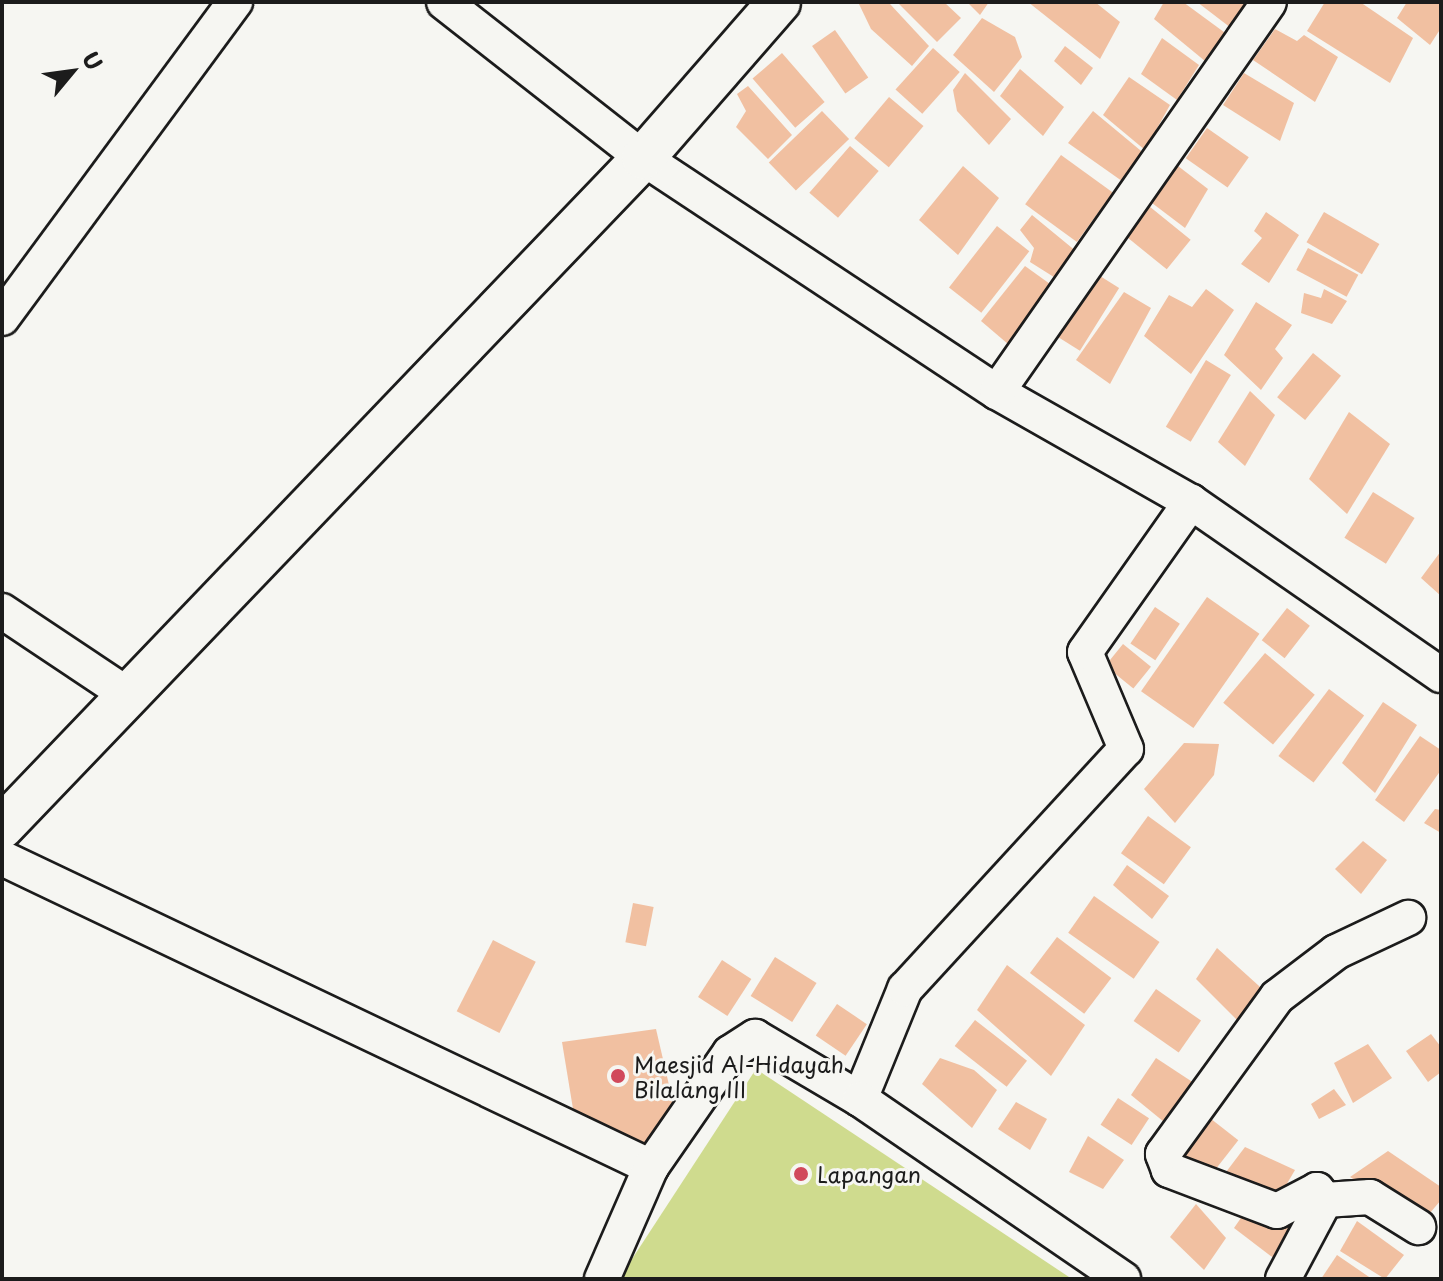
<!DOCTYPE html>
<html>
<head>
<meta charset="utf-8">
<style>
  body { margin:0 }
  #map { position:relative; width:1443px; height:1281px; overflow:hidden; background:#f6f6f2; font-family:"Playpen Sans",sans-serif }
  div>[style] { position:absolute }
  [style*='--x'] { left:calc(var(--x)*1px); top:calc(var(--y)*1px); width:calc(var(--w)*1px); rotate:calc(var(--a)*1deg) }
  .green>* { inset:0; background:#cfdb8e }
  .building>* { inset:0; background:#f1c0a1; transform-origin:0 0 }
  .roads { filter:drop-shadow(2px 0 #1c1c1c) drop-shadow(-2px 0 #1c1c1c) drop-shadow(0 2px #1c1c1c) drop-shadow(0 -2px #1c1c1c) }
  .minor>* { height:34px; margin:-17px; padding:0 17px; transform-origin:17px; border-radius:17px; background:#f6f6f2 }
  .tertiary>* { height:42px; margin:-21px; padding:0 21px; transform-origin:21px; border-radius:21px; background:#f6f6f2 }
  .dots>* { width:22px; height:22px; translate:-50% -50%; box-sizing:border-box; border:4px solid #f6f6f2; border-radius:50% }
  span { translate:-50% -50%; white-space:nowrap; text-align:center; line-height:1.15; -webkit-text-stroke:6px #f6f6f2; paint-order:stroke }
  .poi-label { font-size:22px; color:#1c1c1c }
  .left { translate:0 -50%; text-align:left }
  .frame { position:absolute; inset:0; border:4px solid #1c1c1c; pointer-events:none }
  .north { position:absolute; left:32px; top:32px; width:80px; height:80px; -webkit-text-stroke:6px #f6f6f2; paint-order:stroke; rotate:61deg; font-size:22px; font-weight:700; line-height:32px; text-align:center; color:#1c1c1c }
  .north::after { content:''; display:block; margin:auto; width:28px; height:36px; background:#1c1c1c; clip-path:polygon(50% 0,100% 100%,50% 72%,0 100%) }
</style>
</head>
<body>
<div id="map">
  <div class="green">
    <div style="clip-path:polygon(756px 1069px,1072px 1279px,619px 1279px)"></div>
  </div>
  <div class="building">
    <div style="clip-path:polygon(858px 2px,890px 4px,929px 46px,912px 66px,871px 29px)"></div>
    <div style="clip-path:polygon(897px 2px,944px 2px,961px 18px,937px 42px)"></div>
    <div style="clip-path:polygon(967px 2px,989px 2px,980px 15px)"></div>
    <div style="clip-path:polygon(1028px 2px,1095px 2px,1120px 22px,1100px 59px)"></div>
    <div style="clip-path:polygon(1164px 2px,1183px 2px,1228px 35px,1211px 66px,1154px 19px)"></div>
    <div style="clip-path:polygon(1197px 2px,1255px 2px,1235px 31px)"></div>
    <div style="clip-path:polygon(1325px 2px,1360px 2px,1413px 38px,1390px 83px,1307px 31px)"></div>
    <div style="clip-path:polygon(1407px 2px,1441px 2px,1441px 28px,1430px 45px,1397px 18px)"></div>
    <div style="clip-path:polygon(982px 18px,1015px 37px,1022px 57px,994px 92px,953px 55px)"></div>
    <div style="clip-path:polygon(1275px 29px,1297px 41px,1304px 35px,1338px 57px,1315px 102px,1253px 60px)"></div>
    <div style="left:835px;top:30px;width:58px;height:28px;rotate:55deg"></div>
    <div style="clip-path:polygon(1162px 38px,1199px 65px,1177px 100px,1141px 74px)"></div>
    <div style="clip-path:polygon(1065px 46px,1093px 68px,1081px 85px,1054px 61px)"></div>
    <div style="left:933px;top:48px;width:36px;height:56px;rotate:42deg"></div>
    <div style="left:782px;top:53px;width:65px;height:39px;rotate:49deg"></div>
    <div style="clip-path:polygon(1020px 69px,1064px 107px,1043px 136px,1000px 96px)"></div>
    <div style="clip-path:polygon(965px 73px,1011px 119px,989px 145px,957px 111px,953px 90px)"></div>
    <div style="clip-path:polygon(1244px 73px,1294px 103px,1280px 141px,1223px 105px)"></div>
    <div style="clip-path:polygon(1129px 77px,1170px 105px,1145px 150px,1103px 115px)"></div>
    <div style="clip-path:polygon(748px 86px,792px 135px,768px 159px,736px 127px,746px 111px,737px 94px)"></div>
    <div style="left:889px;top:97px;width:45px;height:54px;rotate:40deg"></div>
    <div style="left:822px;top:111px;width:39px;height:74px;rotate:46deg"></div>
    <div style="clip-path:polygon(1093px 111px,1146px 155px,1129px 186px,1068px 143px)"></div>
    <div style="left:1207px;top:128px;width:51px;height:37px;rotate:35deg"></div>
    <div style="left:850px;top:146px;width:38px;height:62px;rotate:41deg"></div>
    <div style="left:1061px;top:155px;width:64px;height:61px;rotate:36deg"></div>
    <div style="clip-path:polygon(963px 166px,999px 198px,958px 255px,919px 220px)"></div>
    <div style="clip-path:polygon(1178px 166px,1208px 189px,1185px 228px,1152px 203px)"></div>
    <div style="left:1144px;top:202px;width:60px;height:38px;rotate:39deg"></div>
    <div style="clip-path:polygon(1266px 212px,1299px 235px,1269px 283px,1241px 264px,1262px 238px,1254px 231px)"></div>
    <div style="left:1324px;top:212px;width:64px;height:35px;rotate:30deg"></div>
    <div style="clip-path:polygon(1032px 215px,1077px 252px,1057px 279px,1030px 262px,1034px 248px,1020px 230px)"></div>
    <div style="left:997px;top:226px;width:41px;height:78px;rotate:38deg"></div>
    <div style="left:1308px;top:248px;width:57px;height:25px;rotate:28deg"></div>
    <div style="clip-path:polygon(1025px 266px,1057px 289px,1015px 350px,981px 321px)"></div>
    <div style="left:1092px;top:271px;width:32px;height:74px;rotate:32deg"></div>
    <div style="clip-path:polygon(1206px 289px,1234px 310px,1191px 374px,1144px 336px,1169px 295px,1192px 307px)"></div>
    <div style="clip-path:polygon(1324px 289px,1347px 301px,1332px 324px,1301px 313px,1304px 293px,1321px 298px)"></div>
    <div style="clip-path:polygon(1124px 292px,1151px 308px,1110px 384px,1076px 360px)"></div>
    <div style="clip-path:polygon(1256px 302px,1292px 325px,1275px 349px,1283px 358px,1261px 390px,1224px 355px)"></div>
    <div style="left:1313px;top:353px;width:36px;height:57px;rotate:39deg"></div>
    <div style="left:1206px;top:360px;width:29px;height:78px;rotate:31deg"></div>
    <div style="clip-path:polygon(1250px 391px,1275px 415px,1245px 466px,1218px 442px)"></div>
    <div style="clip-path:polygon(1349px 412px,1390px 444px,1347px 514px,1309px 479px)"></div>
    <div style="left:1373px;top:492px;width:49px;height:54px;rotate:32deg"></div>
    <div style="clip-path:polygon(1441px 551px,1441px 596px,1421px 578px)"></div>
    <div style="left:1207px;top:597px;width:64px;height:115px;rotate:35deg"></div>
    <div style="left:1155px;top:607px;width:30px;height:44px;rotate:34deg"></div>
    <div style="left:1287px;top:608px;width:29px;height:41px;rotate:38deg"></div>
    <div style="left:1123px;top:644px;width:36px;height:28px;rotate:39deg"></div>
    <div style="left:1265px;top:653px;width:65px;height:65px;rotate:40deg"></div>
    <div style="left:1329px;top:689px;width:44px;height:84px;rotate:37deg"></div>
    <div style="clip-path:polygon(1383px 702px,1417px 725px,1375px 793px,1342px 763px)"></div>
    <div style="clip-path:polygon(1420px 736px,1441px 750px,1441px 770px,1404px 822px,1375px 800px)"></div>
    <div style="clip-path:polygon(1184px 743px,1219px 744px,1214px 775px,1175px 823px,1144px 789px)"></div>
    <div style="clip-path:polygon(1435px 809px,1441px 810px,1441px 833px,1424px 823px)"></div>
    <div style="left:1148px;top:816px;width:53px;height:46px;rotate:36deg"></div>
    <div style="clip-path:polygon(1363px 841px,1387px 860px,1361px 894px,1335px 869px)"></div>
    <div style="clip-path:polygon(1127px 865px,1169px 896px,1152px 919px,1113px 885px)"></div>
    <div style="left:1094px;top:896px;width:80px;height:45px;rotate:35deg"></div>
    <div style="left:633px;top:903px;width:21px;height:40px;rotate:11deg"></div>
    <div style="left:1057px;top:937px;width:68px;height:45px;rotate:37deg"></div>
    <div style="left:493px;top:940px;width:48px;height:80px;rotate:27deg"></div>
    <div style="clip-path:polygon(1217px 948px,1269px 995px,1245px 1028px,1196px 979px)"></div>
    <div style="left:775px;top:957px;width:49px;height:46px;rotate:32deg"></div>
    <div style="left:722px;top:960px;width:35px;height:44px;rotate:33deg"></div>
    <div style="clip-path:polygon(1007px 965px,1085px 1025px,1051px 1076px,977px 1010px)"></div>
    <div style="left:1156px;top:989px;width:55px;height:39px;rotate:35deg"></div>
    <div style="left:837px;top:1004px;width:36px;height:38px;rotate:34deg"></div>
    <div style="left:975px;top:1020px;width:66px;height:33px;rotate:38deg"></div>
    <div style="clip-path:polygon(656px 1029px,675px 1111px,649px 1151px,575px 1121px,562px 1042px)"></div>
    <div style="clip-path:polygon(1431px 1034px,1441px 1047px,1441px 1072px,1428px 1082px,1406px 1051px)"></div>
    <div style="clip-path:polygon(1368px 1044px,1392px 1078px,1353px 1103px,1334px 1063px)"></div>
    <div style="clip-path:polygon(940px 1058px,974px 1070px,997px 1090px,972px 1128px,922px 1084px)"></div>
    <div style="clip-path:polygon(1156px 1058px,1194px 1083px,1169px 1126px,1131px 1095px)"></div>
    <div style="clip-path:polygon(1334px 1089px,1346px 1105px,1319px 1119px,1311px 1104px)"></div>
    <div style="left:1118px;top:1098px;width:37px;height:32px;rotate:33deg"></div>
    <div style="clip-path:polygon(1016px 1102px,1047px 1119px,1030px 1150px,998px 1129px)"></div>
    <div style="left:1206px;top:1115px;width:41px;height:48px;rotate:38deg"></div>
    <div style="clip-path:polygon(1088px 1136px,1124px 1160px,1103px 1189px,1069px 1172px)"></div>
    <div style="clip-path:polygon(1245px 1147px,1295px 1170px,1275px 1204px,1220px 1180px)"></div>
    <div style="clip-path:polygon(1388px 1151px,1441px 1187px,1441px 1200px,1424px 1220px,1350px 1177px)"></div>
    <div style="clip-path:polygon(1196px 1204px,1226px 1238px,1204px 1270px,1170px 1237px)"></div>
    <div style="clip-path:polygon(1245px 1212px,1301px 1232px,1284px 1266px,1234px 1228px)"></div>
    <div style="clip-path:polygon(1357px 1221px,1404px 1255px,1385px 1279px,1340px 1251px)"></div>
    <div style="clip-path:polygon(1337px 1255px,1372px 1279px,1321px 1279px)"></div>
  </div>
  <div class="roads">
    <div class="minor">
      <div style="--x:444;--y:2;--w:253;--a:38.1"></div>
      <div style="--x:643;--y:158;--w:424;--a:33.5"></div>
      <div style="--x:997;--y:392;--w:223;--a:29.6"></div>
      <div style="--x:1191;--y:502;--w:304;--a:34.7"></div>
      <div style="--x:2;--y:318;--w:393;--a:-53.6"></div>
      <div style="--x:997;--y:392;--w:475;--a:-55.1"></div>
      <div style="--x:2;--y:611;--w:148;--a:33.7"></div>
      <div style="--x:2;--y:858;--w:719;--a:25.46"></div>
      <div style="--x:860;--y:1099;--w:119;--a:-67.8"></div>
      <div style="--x:905;--y:989;--w:326;--a:-47.4"></div>
      <div style="--x:1126;--y:749;--w:105;--a:-112.9"></div>
      <div style="--x:1085;--y:652;--w:184;--a:-54.8"></div>
      <div style="--x:1325;--y:1200;--w:45;--a:-3.8"></div>
      <div style="--x:1370;--y:1197;--w:57;--a:32"></div>
      <div style="--x:602;--y:1279;--w:122;--a:-66.4"></div>
      <div style="--x:651;--y:1167;--w:139;--a:-55.3"></div>
      <div style="--x:730;--y:1053;--w:30;--a:-33"></div>
      <div style="--x:755;--y:1037;--w:122;--a:30.6"></div>
      <div style="--x:860;--y:1099;--w:319;--a:34.4"></div>
      <div style="--x:1283;--y:1279;--w:89;--a:-62"></div>
      <div style="--x:1325;--y:1200;--w:13;--a:-129"></div>
      <div style="--x:1317;--y:1190;--w:45;--a:152.3"></div>
      <div style="--x:1277;--y:1211;--w:116;--a:-159.2"></div>
      <div style="--x:1169;--y:1170;--w:17;--a:-111"></div>
      <div style="--x:1163;--y:1154;--w:194;--a:-54"></div>
      <div style="--x:1277;--y:997;--w:74;--a:-37.3"></div>
      <div style="--x:1336;--y:952;--w:80;--a:-25.3"></div>
    </div>
    <div class="tertiary">
      <div style="--x:2;--y:827;--w:927;--a:-46.22"></div>
      <div style="--x:643;--y:158;--w:207;--a:-48.9"></div>
    </div>
  </div>
  <div class="dots">
    <div style="left:618px;top:1076px;background:#d1495b"></div>
    <div style="left:801px;top:1174px;background:#d1495b"></div>
  </div>
  <div class="poi-label">
    <span class="left" style="left:634px;top:1076px">Maesjid Al-Hidayah<br>Bilalang III</span>
    <span class="left" style="left:817px;top:1174px">Lapangan</span>
  </div>
  <div class="frame"></div>
  <div class="north">U</div>
</div>
</body>
</html>
